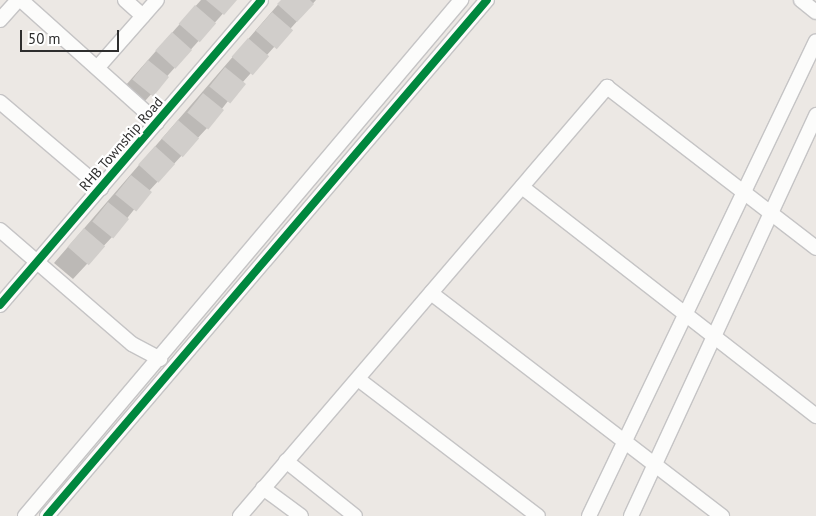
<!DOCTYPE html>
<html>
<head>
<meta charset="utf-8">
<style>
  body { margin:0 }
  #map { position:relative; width:816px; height:516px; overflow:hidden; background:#ece8e4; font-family:"PT Sans",sans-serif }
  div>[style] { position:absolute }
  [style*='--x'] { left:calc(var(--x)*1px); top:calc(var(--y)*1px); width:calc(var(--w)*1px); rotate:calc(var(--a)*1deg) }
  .shadow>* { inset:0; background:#0003 }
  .building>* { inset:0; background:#d1cecb; transform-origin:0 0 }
  .roads { filter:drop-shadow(1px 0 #c5c4c5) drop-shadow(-1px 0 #c5c4c5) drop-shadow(0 1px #c5c4c5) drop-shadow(0 -1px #c5c4c5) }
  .minor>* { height:14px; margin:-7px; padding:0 7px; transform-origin:7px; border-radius:7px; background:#fcfcfb }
  .cycleway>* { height:8px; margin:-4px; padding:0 4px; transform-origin:4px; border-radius:4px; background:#00873e }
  span { translate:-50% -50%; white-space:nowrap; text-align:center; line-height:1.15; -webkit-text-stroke:4.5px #fff; paint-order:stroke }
  .street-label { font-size:14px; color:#2e2e2e }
  .scale { position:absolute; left:20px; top:30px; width:99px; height:22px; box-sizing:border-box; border:2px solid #2e2e2e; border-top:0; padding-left:6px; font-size:15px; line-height:18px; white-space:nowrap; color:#2e2e2e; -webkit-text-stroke:4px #fff; paint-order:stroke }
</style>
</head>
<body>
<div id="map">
  <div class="shadow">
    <div style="clip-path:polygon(201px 0,235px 0,137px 110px,118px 94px)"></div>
    <div style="clip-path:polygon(282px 0,316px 0,242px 83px,207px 128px,149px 191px,112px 237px,73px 279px,54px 263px)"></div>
  </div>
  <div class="building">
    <div style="clip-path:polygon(206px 0,237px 0,224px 15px)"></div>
    <div style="clip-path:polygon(281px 0,310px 0,314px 4px,297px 22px,277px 4px)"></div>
    <div style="left:195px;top:5px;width:28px;height:25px;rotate:41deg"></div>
    <div style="left:272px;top:12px;width:28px;height:25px;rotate:41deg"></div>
    <div style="left:172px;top:32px;width:27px;height:25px;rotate:42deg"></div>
    <div style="left:248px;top:38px;width:28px;height:25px;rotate:41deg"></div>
    <div style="left:148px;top:60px;width:27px;height:25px;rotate:39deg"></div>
    <div style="left:225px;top:67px;width:27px;height:25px;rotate:39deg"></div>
    <div style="left:203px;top:93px;width:27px;height:25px;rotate:39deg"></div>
    <div style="left:178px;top:120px;width:28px;height:25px;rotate:41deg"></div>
    <div style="left:155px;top:146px;width:27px;height:25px;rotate:42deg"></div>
    <div style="left:131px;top:175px;width:27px;height:25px;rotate:39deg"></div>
    <div style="left:108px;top:202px;width:27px;height:25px;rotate:39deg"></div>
    <div style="left:84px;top:228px;width:28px;height:25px;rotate:41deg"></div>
  </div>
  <div class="roads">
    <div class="minor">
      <div style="--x:21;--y:0;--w:183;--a:41.9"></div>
      <div style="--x:125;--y:0;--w:24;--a:42"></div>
      <div style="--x:801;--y:0;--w:19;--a:39"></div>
      <div style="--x:0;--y:20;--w:27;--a:-48"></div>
      <div style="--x:98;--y:67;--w:89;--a:-48.6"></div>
      <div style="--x:0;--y:102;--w:133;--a:40.4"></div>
      <div style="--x:522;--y:187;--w:373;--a:37.9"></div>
      <div style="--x:0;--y:230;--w:174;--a:40.8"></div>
      <div style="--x:132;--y:344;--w:32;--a:28"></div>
      <div style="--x:431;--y:293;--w:367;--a:37.5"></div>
      <div style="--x:0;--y:305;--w:401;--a:-49.4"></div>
      <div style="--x:358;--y:379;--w:226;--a:37.3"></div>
      <div style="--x:286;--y:461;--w:88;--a:38.6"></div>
      <div style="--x:263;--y:488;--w:47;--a:36.4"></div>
      <div style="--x:25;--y:516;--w:676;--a:-49.8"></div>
      <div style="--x:47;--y:516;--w:678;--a:-49.55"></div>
      <div style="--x:240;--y:516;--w:565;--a:-49.45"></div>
      <div style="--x:607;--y:87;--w:264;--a:37.6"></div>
      <div style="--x:589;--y:516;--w:526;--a:-64.46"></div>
      <div style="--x:631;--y:516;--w:442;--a:-65.2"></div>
    </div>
  </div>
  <div class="cycleway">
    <div style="--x:0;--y:305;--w:401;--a:-49.4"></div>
    <div style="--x:47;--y:516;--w:678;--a:-49.55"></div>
  </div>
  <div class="street-label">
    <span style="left:121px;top:144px;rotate:-49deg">RHB Township Road</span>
  </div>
  <div class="scale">50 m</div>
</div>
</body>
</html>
